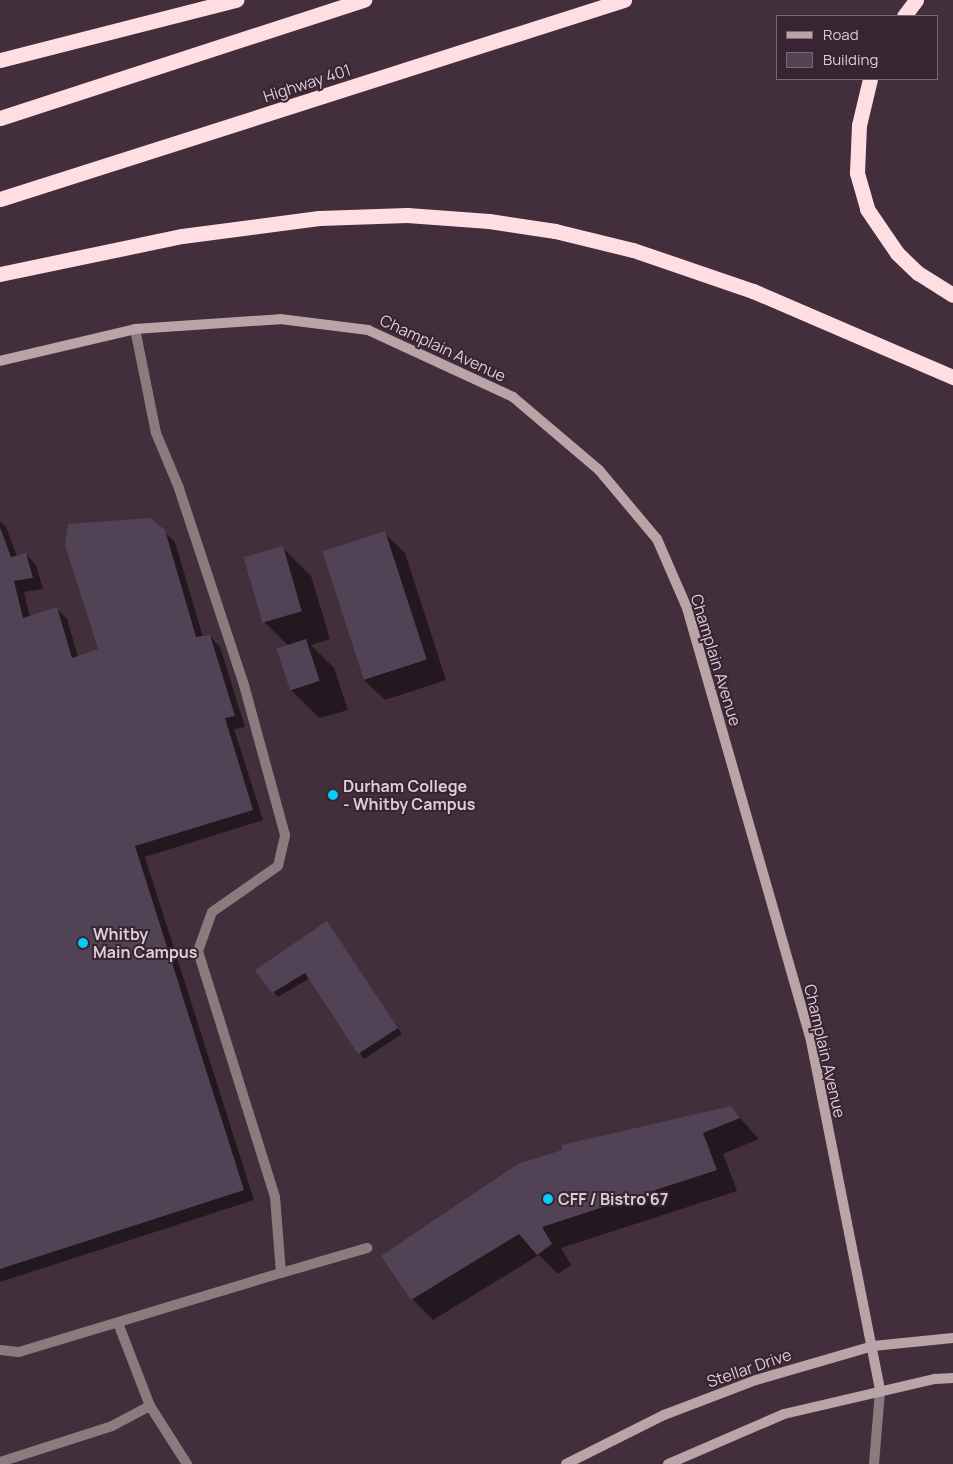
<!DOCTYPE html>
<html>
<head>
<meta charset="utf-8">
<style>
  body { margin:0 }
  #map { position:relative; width:953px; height:1464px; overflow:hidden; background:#432e3b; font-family:Manrope,sans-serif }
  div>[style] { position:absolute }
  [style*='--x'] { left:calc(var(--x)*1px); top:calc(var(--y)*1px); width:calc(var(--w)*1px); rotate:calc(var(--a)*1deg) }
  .shadow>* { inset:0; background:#0007 }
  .building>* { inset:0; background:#514256; transform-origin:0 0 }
  .service>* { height:10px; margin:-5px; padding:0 5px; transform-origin:5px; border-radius:5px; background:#8a7c7e }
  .secondary>* { height:10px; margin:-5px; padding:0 5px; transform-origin:5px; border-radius:5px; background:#b9a4a7 }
  .motorway>* { height:15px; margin:-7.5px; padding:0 7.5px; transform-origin:7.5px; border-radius:7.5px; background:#fedee3 }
  .dots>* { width:14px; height:14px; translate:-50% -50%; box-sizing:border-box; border:2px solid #392431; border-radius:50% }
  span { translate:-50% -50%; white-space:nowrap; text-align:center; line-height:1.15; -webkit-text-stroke:4px #392431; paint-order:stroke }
  .street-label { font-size:16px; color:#dcced6 }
  .poi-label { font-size:16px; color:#dcced6; font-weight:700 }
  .left { translate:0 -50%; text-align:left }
  .legend { position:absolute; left:776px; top:15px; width:162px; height:65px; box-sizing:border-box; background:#392431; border:1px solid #7a6873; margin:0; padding:6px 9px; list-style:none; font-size:15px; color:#dcced6 }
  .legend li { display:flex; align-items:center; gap:10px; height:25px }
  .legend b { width:25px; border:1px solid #7a6873 }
</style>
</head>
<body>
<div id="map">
  <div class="shadow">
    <div style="clip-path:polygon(0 521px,6px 527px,17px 557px,26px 554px,36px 565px,43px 589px,24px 592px,30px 617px,56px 608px,67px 619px,78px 657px,100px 650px,164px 531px,175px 542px,203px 637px,210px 636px,220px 647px,245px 727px,234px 729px,263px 820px,145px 857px,254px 1200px,0 1282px)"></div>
    <div style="clip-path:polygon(384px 533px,405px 553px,446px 680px,385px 700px,364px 680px)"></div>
    <div style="clip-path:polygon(282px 547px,311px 576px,330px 639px,311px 645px,334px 668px,348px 710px,319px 718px,291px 690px,288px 645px,265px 623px)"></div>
    <div style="clip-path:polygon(327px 923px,402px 1034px,364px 1059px,310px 978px,278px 997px,256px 970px)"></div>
    <div style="clip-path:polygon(730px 1107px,759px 1139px,723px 1154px,737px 1191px,561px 1248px,571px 1265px,558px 1274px,539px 1255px,433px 1320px,412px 1299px,383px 1256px)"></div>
  </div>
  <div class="building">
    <div style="clip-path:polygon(150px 518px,165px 530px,196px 637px,210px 635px,235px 716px,225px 718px,253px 810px,135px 846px,244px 1190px,0 1269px,0 527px,11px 557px,26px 553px,33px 578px,14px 581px,23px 618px,57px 607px,72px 658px,98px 649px,65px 545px,68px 524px)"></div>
    <div style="left:385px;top:531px;width:135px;height:66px;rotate:72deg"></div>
    <div style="left:283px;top:546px;width:68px;height:41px;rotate:74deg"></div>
    <div style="left:306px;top:639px;width:44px;height:31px;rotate:72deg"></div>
    <div style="clip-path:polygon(327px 921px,398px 1028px,358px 1054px,305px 973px,272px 993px,255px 970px)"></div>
    <div style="clip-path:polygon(731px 1106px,740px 1118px,703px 1133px,717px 1170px,542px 1227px,552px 1244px,537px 1255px,519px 1234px,411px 1300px,381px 1256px,518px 1164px,562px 1150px,562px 1145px)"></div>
  </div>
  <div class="service">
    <div style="--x:281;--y:1273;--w:90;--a:-16.2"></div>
    <div style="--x:118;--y:1323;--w:89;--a:68.9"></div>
    <div style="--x:0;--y:1350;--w:19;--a:6"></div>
    <div style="--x:19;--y:1352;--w:274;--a:-16.8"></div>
    <div style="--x:281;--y:1273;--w:76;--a:-94.5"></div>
    <div style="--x:275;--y:1197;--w:258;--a:-107.4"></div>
    <div style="--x:198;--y:951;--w:41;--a:-70.3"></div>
    <div style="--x:212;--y:912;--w:80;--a:-34.9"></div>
    <div style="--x:278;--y:866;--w:32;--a:-77"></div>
    <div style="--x:285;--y:835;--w:156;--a:-105.3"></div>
    <div style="--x:244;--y:685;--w:207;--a:-108.3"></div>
    <div style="--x:179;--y:488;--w:60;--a:-112.7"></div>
    <div style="--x:156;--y:433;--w:106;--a:-101.4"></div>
    <div style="--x:0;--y:1462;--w:118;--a:-17.8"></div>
    <div style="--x:112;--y:1426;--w:43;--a:-27.8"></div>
    <div style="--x:150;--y:1406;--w:69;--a:57.5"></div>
    <div style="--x:874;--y:1464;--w:73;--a:-85.3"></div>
  </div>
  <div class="secondary">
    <div style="--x:0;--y:361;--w:139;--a:-13.3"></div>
    <div style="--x:135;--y:329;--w:145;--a:-3.9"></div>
    <div style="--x:280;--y:319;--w:89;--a:7.1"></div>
    <div style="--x:368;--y:330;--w:160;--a:24.8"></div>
    <div style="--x:513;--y:397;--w:113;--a:40.3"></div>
    <div style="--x:599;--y:470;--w:90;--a:50"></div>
    <div style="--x:657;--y:539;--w:75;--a:66.5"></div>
    <div style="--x:687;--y:608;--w:450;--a:74"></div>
    <div style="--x:811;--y:1041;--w:357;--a:78.8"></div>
    <div style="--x:566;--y:1464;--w:110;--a:-26.6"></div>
    <div style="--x:664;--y:1415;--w:98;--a:-20.8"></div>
    <div style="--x:756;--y:1380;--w:122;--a:-16.2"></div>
    <div style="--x:873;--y:1346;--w:80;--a:-5.7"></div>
    <div style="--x:668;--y:1464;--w:126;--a:-23.3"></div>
    <div style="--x:784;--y:1414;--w:155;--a:-13.1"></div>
    <div style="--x:935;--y:1379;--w:18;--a:-3"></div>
  </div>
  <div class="motorway">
    <div style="--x:904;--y:16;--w:20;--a:-53"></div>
    <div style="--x:0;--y:60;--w:244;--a:-14.3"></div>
    <div style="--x:870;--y:79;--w:47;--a:103.4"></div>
    <div style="--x:859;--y:125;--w:48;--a:92.4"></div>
    <div style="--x:857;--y:173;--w:37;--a:74"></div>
    <div style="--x:867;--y:209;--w:53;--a:55.7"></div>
    <div style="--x:897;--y:253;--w:29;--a:44"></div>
    <div style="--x:918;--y:273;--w:41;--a:32.2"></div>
    <div style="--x:0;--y:118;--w:383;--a:-18"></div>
    <div style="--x:0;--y:199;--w:655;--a:-17.69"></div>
    <div style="--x:0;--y:274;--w:186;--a:-11.8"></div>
    <div style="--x:182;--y:236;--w:138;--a:-7.5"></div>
    <div style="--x:319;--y:218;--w:88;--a:-2"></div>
    <div style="--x:407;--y:215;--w:82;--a:4.2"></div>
    <div style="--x:489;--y:221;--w:67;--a:8.6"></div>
    <div style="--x:555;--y:231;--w:80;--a:13.7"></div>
    <div style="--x:633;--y:250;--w:127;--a:18.9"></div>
    <div style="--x:753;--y:291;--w:218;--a:23.3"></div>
  </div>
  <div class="dots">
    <div style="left:333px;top:795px;background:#03cbf9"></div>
    <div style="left:83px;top:943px;background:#03cbf9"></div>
    <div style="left:548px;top:1199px;background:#03cbf9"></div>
  </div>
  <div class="street-label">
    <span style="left:307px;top:83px;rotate:-18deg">Highway 401</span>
    <span style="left:443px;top:348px;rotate:25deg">Champlain Avenue</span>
    <span style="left:716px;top:660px;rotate:73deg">Champlain Avenue</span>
    <span style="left:825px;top:1051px;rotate:77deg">Champlain Avenue</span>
    <span style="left:749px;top:1368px;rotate:-19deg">Stellar Drive</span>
  </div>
  <div class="poi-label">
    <span class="left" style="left:343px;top:795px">Durham College<br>- Whitby Campus</span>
    <span class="left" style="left:93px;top:943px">Whitby<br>Main Campus</span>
    <span class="left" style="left:558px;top:1199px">CFF / Bistro'67</span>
  </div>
  <ul class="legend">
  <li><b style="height:6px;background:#b9a4a7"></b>Road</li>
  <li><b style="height:14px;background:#514256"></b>Building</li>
  </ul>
</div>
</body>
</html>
